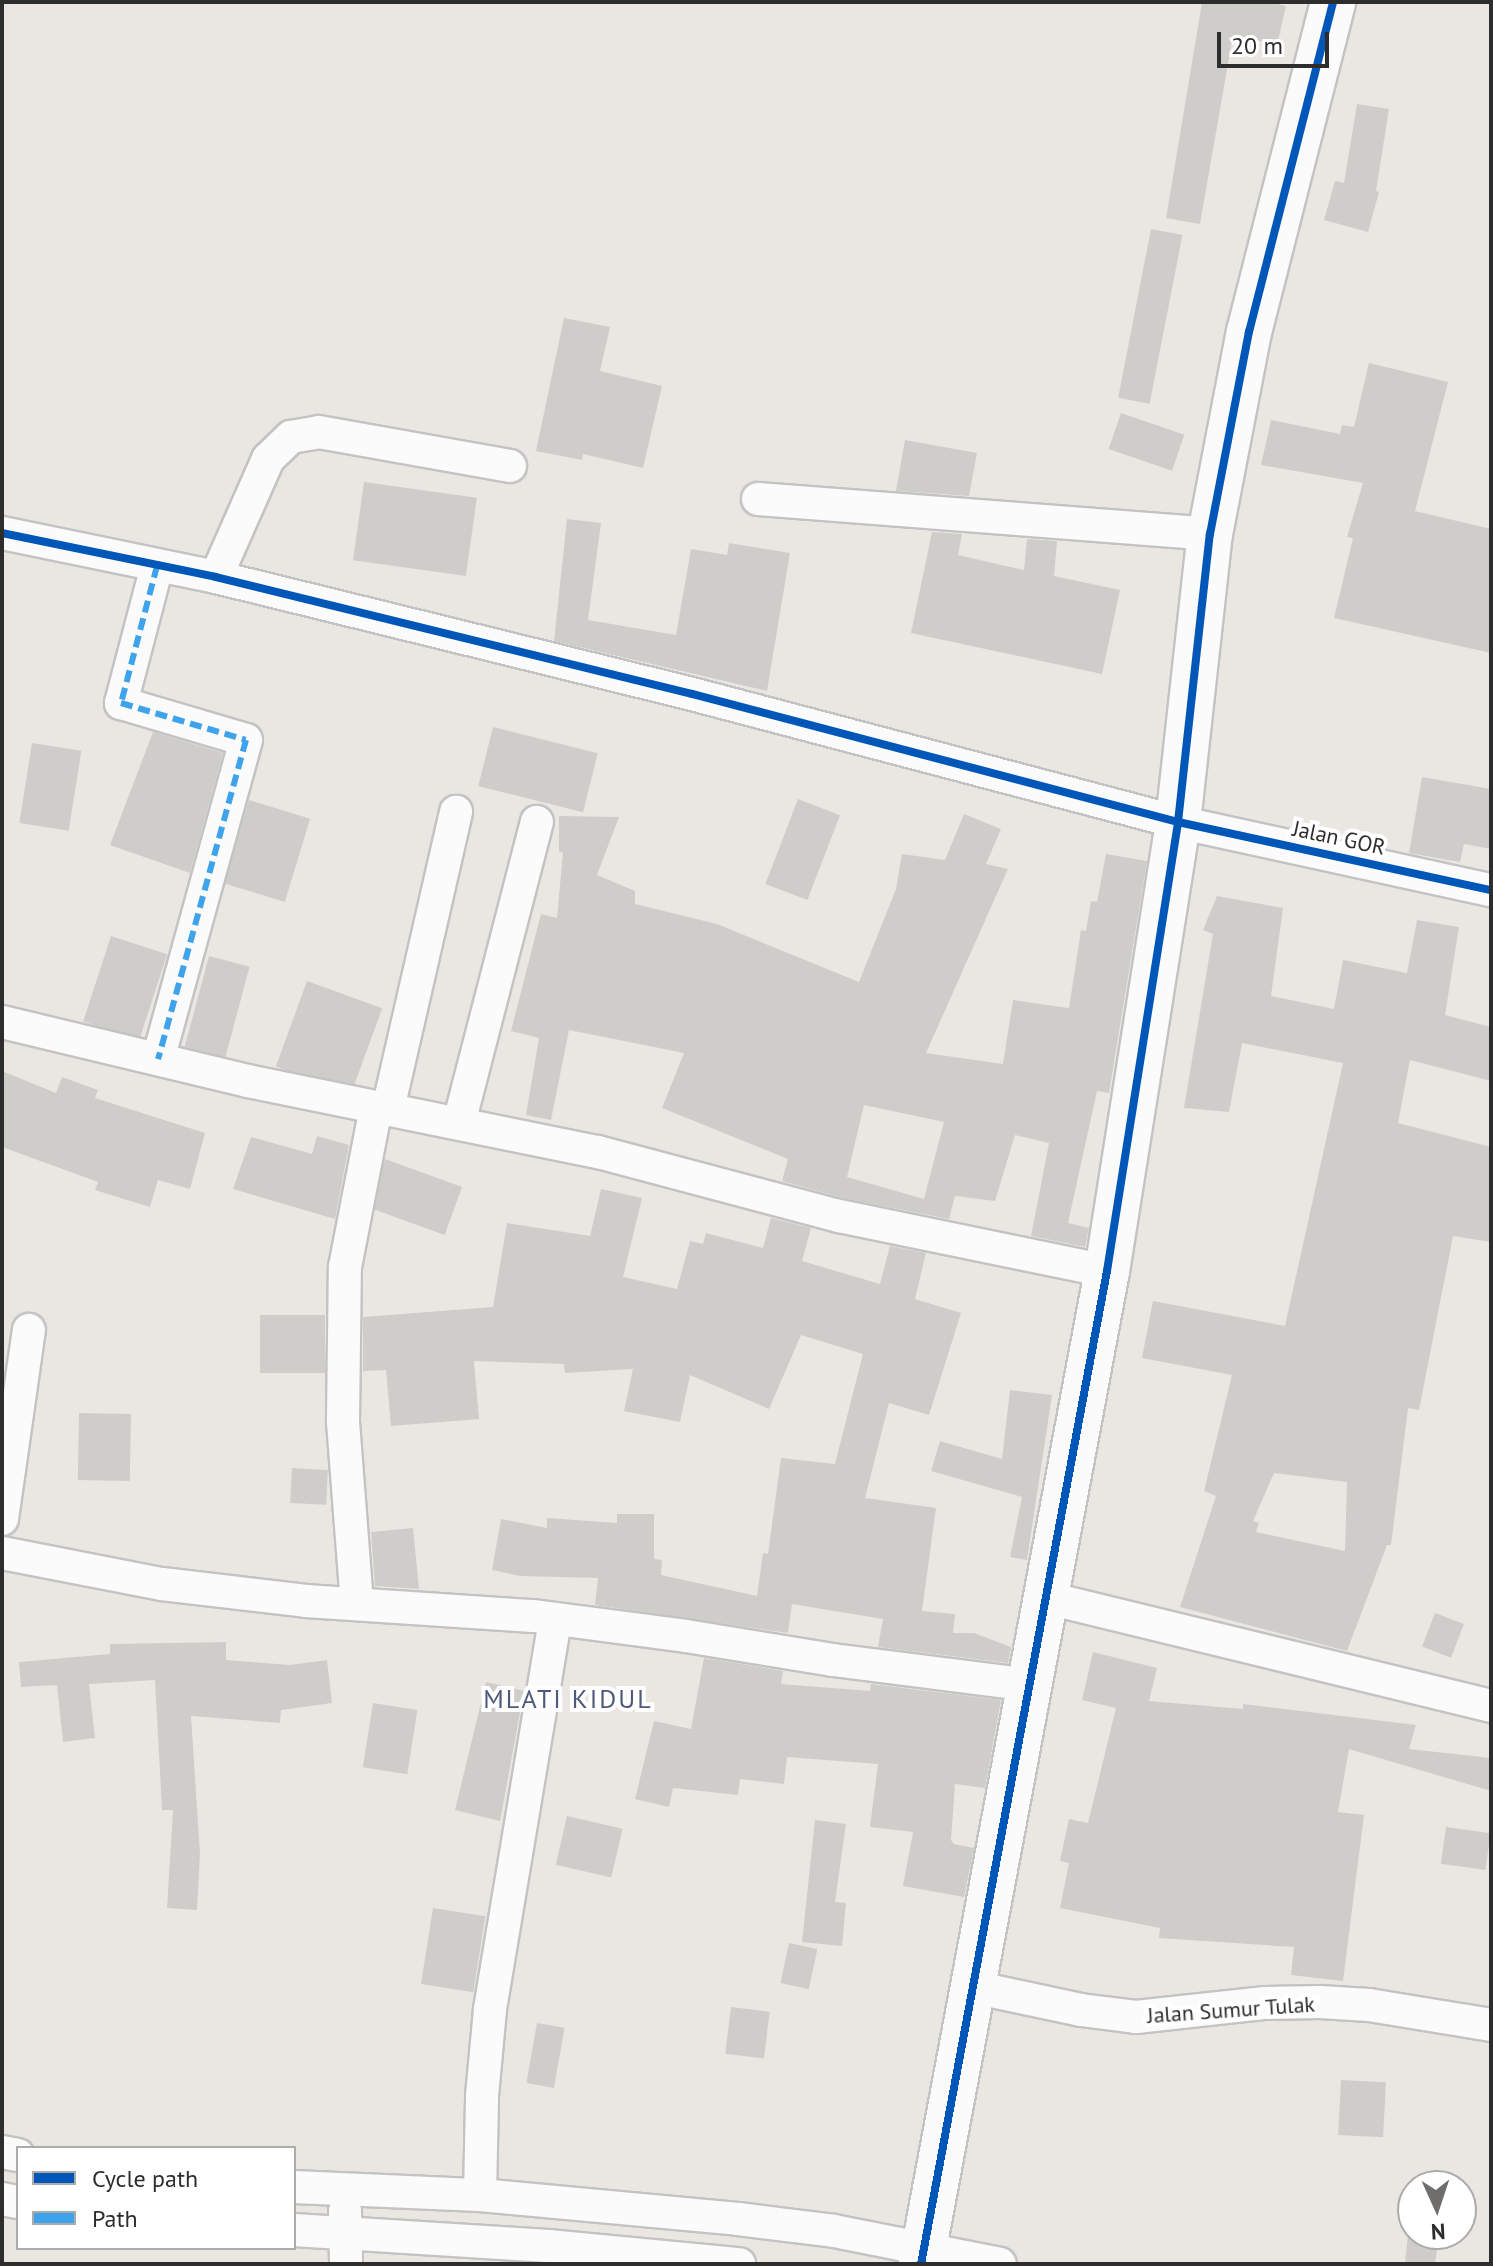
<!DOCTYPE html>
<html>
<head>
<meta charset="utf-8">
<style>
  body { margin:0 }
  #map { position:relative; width:1493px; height:2266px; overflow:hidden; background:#eae7e3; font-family:"PT Sans",sans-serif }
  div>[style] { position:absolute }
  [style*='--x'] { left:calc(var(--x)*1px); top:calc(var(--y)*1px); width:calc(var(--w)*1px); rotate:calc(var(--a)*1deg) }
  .building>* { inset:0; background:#cfcdca; transform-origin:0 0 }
  .roads { filter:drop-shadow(2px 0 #c4c3c3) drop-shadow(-2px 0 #c4c3c3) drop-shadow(0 2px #c4c3c3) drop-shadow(0 -2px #c4c3c3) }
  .street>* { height:32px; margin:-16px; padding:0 16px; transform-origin:16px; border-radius:16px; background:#fcfbfb }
  .secondary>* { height:44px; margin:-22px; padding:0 22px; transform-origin:22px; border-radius:22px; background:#fcfbfb }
  .quiet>* { height:6px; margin-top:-3px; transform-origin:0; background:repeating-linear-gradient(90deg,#3ea3eb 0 12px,transparent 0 18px) }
  .cycleway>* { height:8px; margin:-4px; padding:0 4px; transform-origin:4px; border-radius:4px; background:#0057b8 }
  span { translate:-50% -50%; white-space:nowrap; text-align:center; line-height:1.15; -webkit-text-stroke:8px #fff; paint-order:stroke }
  .street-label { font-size:22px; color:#2d2d2d }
  .quarter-label { font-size:26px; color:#4f5a7b; letter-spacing:2px }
  .frame { position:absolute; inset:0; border:4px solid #2d2d2d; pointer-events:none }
  .legend { position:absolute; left:16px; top:2146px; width:280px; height:104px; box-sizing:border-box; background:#fff; border:2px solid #ababab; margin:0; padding:10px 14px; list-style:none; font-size:24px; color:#2d2d2d }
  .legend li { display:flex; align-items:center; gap:16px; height:40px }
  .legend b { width:40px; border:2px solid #ababab }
  .north { position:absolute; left:1397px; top:2170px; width:80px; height:80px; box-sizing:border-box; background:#fff; border:2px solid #ababab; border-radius:50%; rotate:177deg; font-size:22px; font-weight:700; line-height:32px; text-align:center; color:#2d2d2d }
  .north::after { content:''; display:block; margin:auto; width:28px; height:36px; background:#6f6e6d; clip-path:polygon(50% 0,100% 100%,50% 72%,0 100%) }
  .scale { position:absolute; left:1217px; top:32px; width:112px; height:36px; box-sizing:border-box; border:4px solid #2d2d2d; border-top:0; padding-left:10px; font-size:24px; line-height:28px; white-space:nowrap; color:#2d2d2d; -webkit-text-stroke:6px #fff; paint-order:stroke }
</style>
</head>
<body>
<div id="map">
  <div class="building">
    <div style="clip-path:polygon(1202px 2px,1269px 2px,1286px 6px,1277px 45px,1233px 35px,1200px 224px,1166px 218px)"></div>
    <div style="clip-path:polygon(1357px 104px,1389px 109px,1376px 191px,1379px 192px,1368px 232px,1324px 220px,1335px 181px,1344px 183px)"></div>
    <div style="left:1151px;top:229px;width:32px;height:172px;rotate:11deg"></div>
    <div style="clip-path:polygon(564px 318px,610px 327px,600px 371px,662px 386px,643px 468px,583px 454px,582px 460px,536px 451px)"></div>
    <div style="clip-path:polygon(1369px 363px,1448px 382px,1415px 511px,1491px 529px,1491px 653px,1334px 618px,1353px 538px,1347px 537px,1363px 483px,1261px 465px,1271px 420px,1340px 434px,1342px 425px,1354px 427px)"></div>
    <div style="left:1121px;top:413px;width:67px;height:38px;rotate:19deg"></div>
    <div style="clip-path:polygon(905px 440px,977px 453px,969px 496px,896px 491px)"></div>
    <div style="left:364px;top:482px;width:114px;height:79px;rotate:8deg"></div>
    <div style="clip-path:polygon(567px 519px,601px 523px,588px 620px,676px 635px,691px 549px,727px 555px,729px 543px,790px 553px,767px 691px,554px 641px)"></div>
    <div style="clip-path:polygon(932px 532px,962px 534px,958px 555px,1024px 570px,1027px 539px,1057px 541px,1054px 576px,1120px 590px,1102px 674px,911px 633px)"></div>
    <div style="left:493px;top:727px;width:108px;height:61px;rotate:14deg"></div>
    <div style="clip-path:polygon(153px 732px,223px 753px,190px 873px,110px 845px)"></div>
    <div style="left:32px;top:743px;width:50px;height:81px;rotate:9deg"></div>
    <div style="clip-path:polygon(1422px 777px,1491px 789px,1491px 849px,1464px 844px,1460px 862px,1409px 853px)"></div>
    <div style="left:798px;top:799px;width:45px;height:91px;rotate:21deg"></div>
    <div style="left:249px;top:800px;width:64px;height:87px;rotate:17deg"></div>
    <div style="clip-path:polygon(evenodd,964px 814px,1001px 829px,986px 864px,1008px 869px,926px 1053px,1003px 1064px,1013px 1000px,1069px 1008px,1081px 930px,1086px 931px,1091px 901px,1097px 902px,1106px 854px,1147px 861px,1109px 1093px,1097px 1091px,1068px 1223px,1089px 1228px,1085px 1247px,1031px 1236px,1049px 1143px,1015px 1135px,995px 1201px,955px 1196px,949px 1219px,843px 1198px,782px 1181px,788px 1159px,662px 1108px,684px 1053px,569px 1030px,551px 1120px,526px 1115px,539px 1038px,511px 1031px,541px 914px,557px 918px,563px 852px,559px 852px,559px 816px,619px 817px,597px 875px,635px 891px,635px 904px,717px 924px,859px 982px,896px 889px,902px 854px,945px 860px,964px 814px,864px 1105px,944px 1122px,924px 1199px,847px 1177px,864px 1105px)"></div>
    <div style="clip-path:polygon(evenodd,1217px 896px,1283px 908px,1271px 996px,1334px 1009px,1343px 960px,1407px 973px,1417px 920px,1459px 927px,1445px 1015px,1491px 1027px,1491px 1081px,1410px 1060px,1398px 1123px,1491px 1147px,1491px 1242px,1453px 1236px,1419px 1410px,1408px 1408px,1391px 1545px,1387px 1545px,1347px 1651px,1180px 1607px,1216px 1496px,1204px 1491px,1232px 1375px,1142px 1358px,1153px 1301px,1285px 1326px,1343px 1063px,1242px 1043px,1229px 1112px,1184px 1108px,1213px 934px,1203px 930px,1217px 896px,1274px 1473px,1347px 1482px,1345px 1551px,1256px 1532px,1259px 1523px,1253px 1521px,1274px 1473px)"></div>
    <div style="left:111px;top:936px;width:59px;height:90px;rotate:18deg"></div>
    <div style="left:209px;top:956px;width:42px;height:94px;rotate:15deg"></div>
    <div style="left:307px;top:981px;width:80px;height:91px;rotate:20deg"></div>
    <div style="clip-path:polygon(2px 1071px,56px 1093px,62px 1077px,98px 1090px,95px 1098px,205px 1133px,190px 1189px,158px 1180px,150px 1207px,95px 1190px,98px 1182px,2px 1147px)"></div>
    <div style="clip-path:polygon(317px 1136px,349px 1145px,335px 1219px,233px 1189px,251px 1137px,312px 1154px)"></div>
    <div style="left:385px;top:1159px;width:82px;height:51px;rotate:20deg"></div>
    <div style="clip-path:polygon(601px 1189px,642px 1198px,623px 1277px,677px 1289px,690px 1241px,703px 1244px,706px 1233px,763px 1248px,771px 1218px,811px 1228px,802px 1261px,880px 1284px,890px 1246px,926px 1253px,915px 1299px,961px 1313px,929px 1415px,889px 1403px,865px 1498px,936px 1508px,922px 1611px,955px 1614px,953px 1633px,974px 1633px,1011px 1647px,1008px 1663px,878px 1647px,883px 1619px,792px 1604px,788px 1633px,595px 1605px,598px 1578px,520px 1576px,492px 1570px,501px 1519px,547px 1528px,547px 1518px,617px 1523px,617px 1514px,654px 1514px,654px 1559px,662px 1560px,661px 1575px,757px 1596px,763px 1553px,768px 1554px,781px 1458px,835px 1464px,863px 1354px,801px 1335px,769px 1409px,690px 1375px,680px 1422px,624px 1411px,633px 1369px,565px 1373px,564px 1364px,474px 1361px,479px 1419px,391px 1426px,386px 1370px,363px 1371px,363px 1317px,493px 1307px,507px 1223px,590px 1236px)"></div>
    <div style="left:325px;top:1315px;width:58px;height:65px;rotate:90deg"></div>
    <div style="clip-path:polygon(1010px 1390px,1052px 1395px,1027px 1560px,1010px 1557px,1022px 1497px,931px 1471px,940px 1441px,1002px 1459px)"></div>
    <div style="left:79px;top:1413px;width:52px;height:67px;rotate:1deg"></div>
    <div style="left:292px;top:1468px;width:36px;height:35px;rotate:3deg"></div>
    <div style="clip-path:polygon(413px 1528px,419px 1589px,375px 1586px,371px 1532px)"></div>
    <div style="left:1435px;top:1613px;width:31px;height:36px;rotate:21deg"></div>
    <div style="clip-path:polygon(226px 1642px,226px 1660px,290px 1665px,327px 1660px,332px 1703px,281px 1710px,280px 1723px,191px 1716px,200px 1854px,197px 1910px,167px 1908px,173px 1810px,162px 1810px,155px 1680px,89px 1684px,95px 1738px,63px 1742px,57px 1685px,21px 1687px,19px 1662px,110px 1654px,110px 1644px)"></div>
    <div style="clip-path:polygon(1093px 1652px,1157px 1668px,1149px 1701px,1243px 1709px,1243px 1704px,1416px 1725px,1409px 1749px,1491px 1758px,1491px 1791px,1349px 1749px,1338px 1812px,1364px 1815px,1343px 1981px,1291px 1975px,1294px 1947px,1159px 1938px,1160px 1928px,1060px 1908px,1069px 1863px,1060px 1861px,1069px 1819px,1088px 1823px,1116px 1708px,1082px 1700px)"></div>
    <div style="clip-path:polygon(704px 1658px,783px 1671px,781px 1684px,870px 1691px,871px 1684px,1001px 1700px,985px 1788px,955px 1784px,951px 1840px,954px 1844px,974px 1848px,964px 1897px,903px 1886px,913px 1832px,870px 1827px,878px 1764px,787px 1757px,784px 1784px,740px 1779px,738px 1795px,673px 1788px,669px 1807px,635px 1799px,654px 1721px,691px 1729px)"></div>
    <div style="clip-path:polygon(486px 1682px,524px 1691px,500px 1821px,455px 1810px)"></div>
    <div style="left:373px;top:1703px;width:45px;height:65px;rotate:9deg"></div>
    <div style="left:567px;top:1816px;width:57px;height:50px;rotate:13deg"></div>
    <div style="clip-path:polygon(815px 1820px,846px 1824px,835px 1902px,846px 1903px,842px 1946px,802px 1942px)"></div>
    <div style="left:1446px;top:1827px;width:45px;height:37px;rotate:8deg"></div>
    <div style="left:433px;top:1908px;width:53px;height:77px;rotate:9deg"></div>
    <div style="left:789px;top:1943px;width:29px;height:41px;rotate:12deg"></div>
    <div style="left:731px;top:2007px;width:39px;height:47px;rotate:7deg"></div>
    <div style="left:537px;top:2023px;width:28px;height:61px;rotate:10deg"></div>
    <div style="left:1341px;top:2080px;width:45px;height:55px;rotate:3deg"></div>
    <div style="clip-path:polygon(1408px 2234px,1439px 2234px,1435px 2264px,1405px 2264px)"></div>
  </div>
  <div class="roads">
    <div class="street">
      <div style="--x:758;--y:499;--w:453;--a:4.4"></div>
      <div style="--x:2;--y:533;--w:218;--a:11.6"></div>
      <div style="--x:216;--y:577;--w:490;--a:13.8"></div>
      <div style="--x:692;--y:694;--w:503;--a:14.76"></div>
      <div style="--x:1178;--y:822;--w:320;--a:12.3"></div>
      <div style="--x:157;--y:566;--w:142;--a:104.7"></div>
      <div style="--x:121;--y:703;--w:130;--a:16.5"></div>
      <div style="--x:246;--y:740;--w:331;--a:105.4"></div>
      <div style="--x:216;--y:577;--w:129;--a:-66.2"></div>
      <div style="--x:268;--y:459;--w:32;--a:-44"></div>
      <div style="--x:291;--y:437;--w:28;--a:-10"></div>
      <div style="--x:319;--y:432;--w:194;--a:10.1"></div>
      <div style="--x:2;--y:1022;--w:253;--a:13.5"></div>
      <div style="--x:248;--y:1081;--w:357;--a:11.5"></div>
      <div style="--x:598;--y:1152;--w:249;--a:14.9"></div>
      <div style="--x:839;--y:1216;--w:274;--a:11.6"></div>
      <div style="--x:388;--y:1109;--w:305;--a:-77.1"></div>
      <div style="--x:459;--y:1123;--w:311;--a:-75.5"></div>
      <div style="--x:2;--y:1519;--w:191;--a:-81.9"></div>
      <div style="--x:2;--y:1553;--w:163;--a:11"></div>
      <div style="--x:162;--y:1584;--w:145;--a:6.7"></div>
      <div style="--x:306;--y:1601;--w:228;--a:3.8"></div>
      <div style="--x:534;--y:1616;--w:153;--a:7.5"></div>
      <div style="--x:686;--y:1636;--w:149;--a:9.3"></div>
      <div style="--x:833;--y:1660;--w:200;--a:7.2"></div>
      <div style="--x:1048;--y:1598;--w:456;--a:13.7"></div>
      <div style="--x:357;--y:1604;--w:184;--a:-94.4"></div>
      <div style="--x:343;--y:1421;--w:154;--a:-89.3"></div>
      <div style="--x:345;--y:1267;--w:163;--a:-79"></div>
      <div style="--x:973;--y:1987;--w:110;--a:12"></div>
      <div style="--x:1081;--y:2010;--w:55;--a:7.3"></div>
      <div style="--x:1136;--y:2017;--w:130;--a:-6.2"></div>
      <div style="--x:1265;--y:2003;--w:55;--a:-1"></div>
      <div style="--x:1320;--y:2002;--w:49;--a:3.5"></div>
      <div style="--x:1369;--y:2005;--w:124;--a:9.3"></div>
      <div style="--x:2;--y:2152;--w:16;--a:11"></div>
      <div style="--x:294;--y:2187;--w:186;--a:2.5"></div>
      <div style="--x:480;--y:2195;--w:259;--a:5.3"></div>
      <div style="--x:738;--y:2219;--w:97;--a:7.1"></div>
      <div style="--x:834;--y:2231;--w:169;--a:11.2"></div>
      <div style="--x:480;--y:2195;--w:99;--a:-88.8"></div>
      <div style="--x:482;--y:2096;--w:87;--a:-84.7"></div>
      <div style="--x:490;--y:2009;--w:395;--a:-80.5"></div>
      <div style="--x:2;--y:2199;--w:16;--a:11"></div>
      <div style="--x:345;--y:2211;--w:53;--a:88.9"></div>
      <div style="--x:294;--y:2230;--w:255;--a:3.6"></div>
      <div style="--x:548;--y:2246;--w:192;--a:5.4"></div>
    </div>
    <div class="secondary">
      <div style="--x:921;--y:2264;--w:1010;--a:-79.39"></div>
      <div style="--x:1107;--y:1271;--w:455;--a:-81"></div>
      <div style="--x:1178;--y:822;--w:290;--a:-83.7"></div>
      <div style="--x:1210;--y:534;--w:206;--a:-79.1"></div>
      <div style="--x:1249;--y:332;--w:341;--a:-75.7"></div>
    </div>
  </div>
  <div class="quiet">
    <div style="--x:157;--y:566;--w:142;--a:104.7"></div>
    <div style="--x:121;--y:703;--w:130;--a:16.5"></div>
    <div style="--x:246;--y:740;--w:331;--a:105.4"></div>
  </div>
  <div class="cycleway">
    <div style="--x:2;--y:533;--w:218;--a:11.6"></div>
    <div style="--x:216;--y:577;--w:490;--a:13.8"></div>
    <div style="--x:692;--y:694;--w:503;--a:14.76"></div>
    <div style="--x:1178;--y:822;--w:320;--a:12.3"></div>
    <div style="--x:921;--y:2264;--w:1010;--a:-79.39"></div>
    <div style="--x:1107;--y:1271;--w:455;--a:-81"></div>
    <div style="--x:1178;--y:822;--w:290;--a:-83.7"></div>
    <div style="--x:1210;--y:534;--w:206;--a:-79.1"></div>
    <div style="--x:1249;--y:332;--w:341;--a:-75.7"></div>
  </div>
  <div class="street-label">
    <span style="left:1339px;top:838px;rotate:12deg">Jalan GOR</span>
    <span style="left:1231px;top:2010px;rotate:-4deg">Jalan Sumur Tulak</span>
  </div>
  <div class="quarter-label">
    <span style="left:568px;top:1699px">MLATI KIDUL</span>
  </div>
  <div class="frame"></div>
  <ul class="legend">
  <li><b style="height:10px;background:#0057b8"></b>Cycle path</li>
  <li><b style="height:10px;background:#3ea3eb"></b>Path</li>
  </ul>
  <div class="north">N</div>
  <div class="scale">20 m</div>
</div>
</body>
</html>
